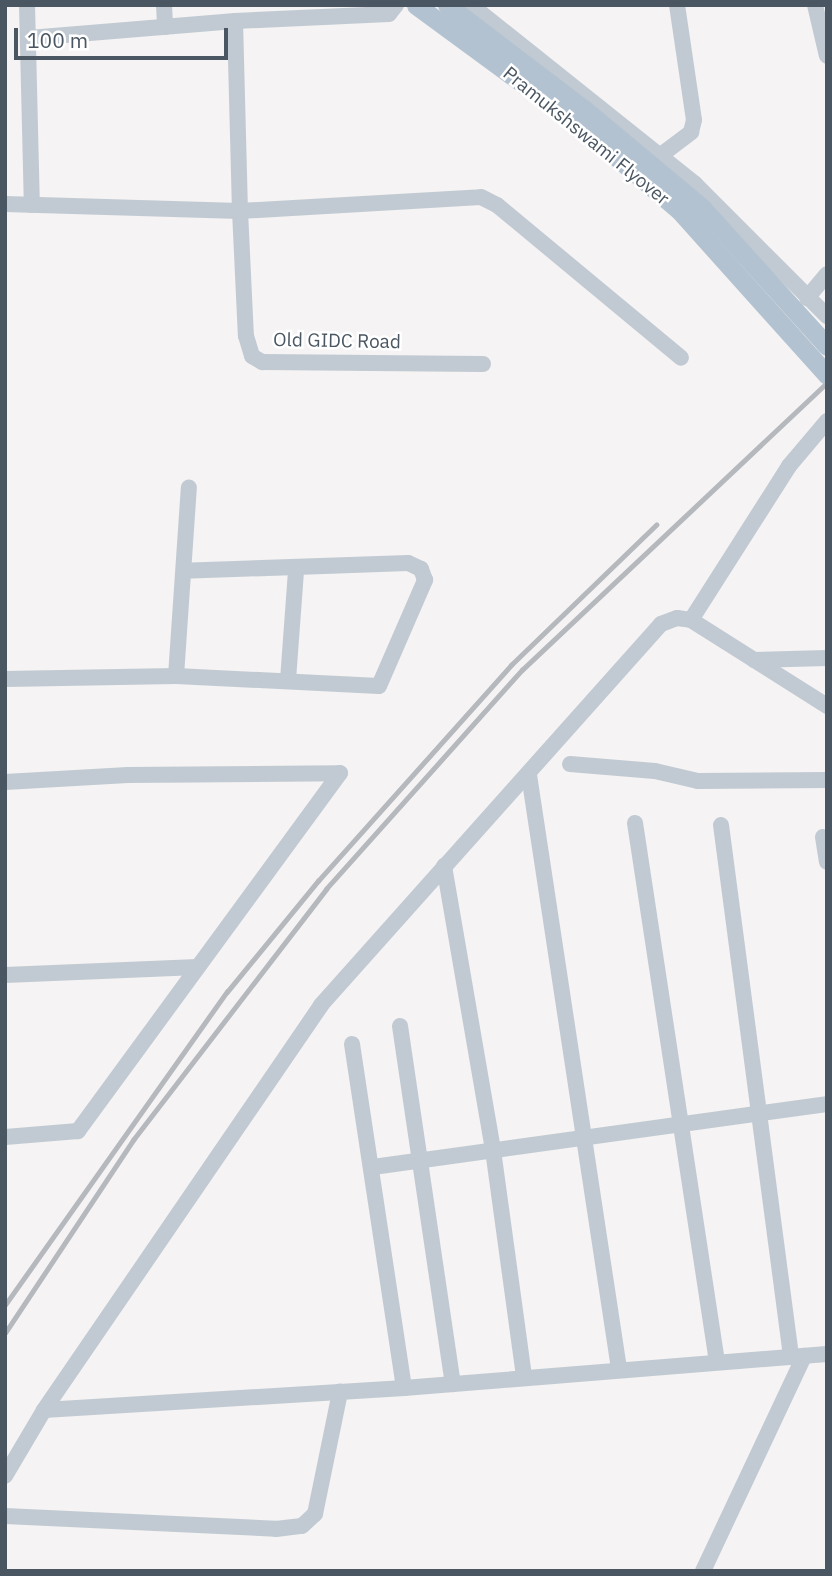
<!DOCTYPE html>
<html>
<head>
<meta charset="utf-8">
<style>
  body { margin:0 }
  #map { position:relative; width:832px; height:1576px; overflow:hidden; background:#f5f3f3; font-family:"IBM Plex Sans",sans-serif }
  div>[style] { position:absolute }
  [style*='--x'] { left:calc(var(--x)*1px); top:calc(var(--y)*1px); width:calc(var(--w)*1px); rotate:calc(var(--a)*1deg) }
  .minor>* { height:16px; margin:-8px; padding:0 8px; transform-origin:8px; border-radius:8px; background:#c1cad2 }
  .major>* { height:19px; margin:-9.5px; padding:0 9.5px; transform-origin:9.5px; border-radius:9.5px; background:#b3c2d1 }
  .rail>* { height:4.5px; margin:-2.25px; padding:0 2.25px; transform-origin:2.25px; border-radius:2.25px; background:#b5b8bd }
  .major-bridge>* { height:19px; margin:-9.5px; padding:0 9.5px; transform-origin:9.5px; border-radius:9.5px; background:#b3c2d1 }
  span { translate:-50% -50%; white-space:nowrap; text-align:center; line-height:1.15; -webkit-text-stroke:5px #fff; paint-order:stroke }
  .street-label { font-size:19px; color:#4a5661 }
  .frame { position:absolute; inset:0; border:7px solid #4a5661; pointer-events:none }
  .scale { position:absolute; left:14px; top:28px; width:214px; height:32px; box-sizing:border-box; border:4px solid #4a5661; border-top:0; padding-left:9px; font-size:21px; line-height:24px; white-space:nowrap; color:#4a5661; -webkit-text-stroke:5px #fff; paint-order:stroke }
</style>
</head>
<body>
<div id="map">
  <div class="minor">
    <div style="--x:27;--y:5;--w:200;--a:88.6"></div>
    <div style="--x:164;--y:5;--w:22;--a:87"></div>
    <div style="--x:396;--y:5;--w:11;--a:128"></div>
    <div style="--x:389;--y:14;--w:154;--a:177.4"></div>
    <div style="--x:235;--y:21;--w:190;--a:88.5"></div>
    <div style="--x:240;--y:211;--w:241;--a:-3.3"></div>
    <div style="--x:481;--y:197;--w:18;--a:27"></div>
    <div style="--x:497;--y:205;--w:239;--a:39.7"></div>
    <div style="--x:471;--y:5;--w:287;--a:38.6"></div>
    <div style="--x:695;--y:184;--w:187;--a:45"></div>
    <div style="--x:815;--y:5;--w:52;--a:76.8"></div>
    <div style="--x:29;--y:38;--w:207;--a:-4.7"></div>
    <div style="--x:661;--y:155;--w:38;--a:-37"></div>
    <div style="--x:691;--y:132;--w:12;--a:-76"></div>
    <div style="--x:694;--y:120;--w:116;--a:-98.4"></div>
    <div style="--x:5;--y:204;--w:235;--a:1.7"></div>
    <div style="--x:240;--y:211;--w:125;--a:87.3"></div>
    <div style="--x:246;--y:336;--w:21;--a:73"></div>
    <div style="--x:252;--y:356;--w:12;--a:31"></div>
    <div style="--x:262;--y:362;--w:221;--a:0.5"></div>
    <div style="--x:807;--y:298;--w:31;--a:-50"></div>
    <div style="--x:691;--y:620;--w:183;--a:-57.5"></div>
    <div style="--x:789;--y:466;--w:59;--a:-49.8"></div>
    <div style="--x:754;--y:660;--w:73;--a:-1.6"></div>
    <div style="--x:176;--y:676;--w:189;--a:-86.1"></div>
    <div style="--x:5;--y:679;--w:171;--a:-1"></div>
    <div style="--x:176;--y:676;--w:203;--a:2.8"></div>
    <div style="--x:379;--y:686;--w:116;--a:-66.5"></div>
    <div style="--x:425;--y:580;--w:12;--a:-110"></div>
    <div style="--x:421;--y:569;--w:14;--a:-155"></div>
    <div style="--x:408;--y:563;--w:224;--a:178"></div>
    <div style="--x:288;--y:680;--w:110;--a:-85.8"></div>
    <div style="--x:570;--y:764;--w:85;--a:4.7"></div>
    <div style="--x:655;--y:771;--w:44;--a:13.1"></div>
    <div style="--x:698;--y:781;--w:129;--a:-0.4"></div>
    <div style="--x:529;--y:775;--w:601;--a:81.38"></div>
    <div style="--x:5;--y:782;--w:123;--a:-3.3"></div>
    <div style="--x:128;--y:775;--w:212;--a:-0.5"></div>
    <div style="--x:340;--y:773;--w:444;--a:126.2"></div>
    <div style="--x:78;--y:1131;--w:73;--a:175.3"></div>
    <div style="--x:635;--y:823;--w:545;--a:81.35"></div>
    <div style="--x:721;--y:825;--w:536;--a:82.49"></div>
    <div style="--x:823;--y:837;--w:25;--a:81"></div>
    <div style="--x:444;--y:866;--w:288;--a:80.2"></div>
    <div style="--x:493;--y:1150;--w:229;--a:82.2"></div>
    <div style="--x:5;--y:975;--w:193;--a:-2.4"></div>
    <div style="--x:400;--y:1026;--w:362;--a:81.6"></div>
    <div style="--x:352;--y:1044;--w:348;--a:81.4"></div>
    <div style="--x:373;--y:1167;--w:458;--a:-7.9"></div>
    <div style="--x:44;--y:1410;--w:361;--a:-3.5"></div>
    <div style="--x:404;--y:1388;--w:424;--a:-4.6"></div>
    <div style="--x:5;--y:1476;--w:77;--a:-59.4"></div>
    <div style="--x:44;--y:1410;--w:491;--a:-55.6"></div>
    <div style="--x:321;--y:1005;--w:511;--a:-48.25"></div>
    <div style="--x:661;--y:624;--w:17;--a:-21"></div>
    <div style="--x:677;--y:618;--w:14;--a:8"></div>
    <div style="--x:691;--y:620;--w:161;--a:32.3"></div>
    <div style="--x:5;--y:1516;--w:271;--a:2.7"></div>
    <div style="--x:276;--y:1529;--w:26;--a:-7"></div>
    <div style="--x:302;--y:1526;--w:18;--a:-43"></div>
    <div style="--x:315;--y:1514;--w:125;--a:-78.4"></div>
    <div style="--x:703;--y:1571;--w:238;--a:-64.8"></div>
  </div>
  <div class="major">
    <div style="--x:447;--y:5;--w:173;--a:37.3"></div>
    <div style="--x:585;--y:110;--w:153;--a:39.9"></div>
    <div style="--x:702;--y:208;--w:186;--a:47.8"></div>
  </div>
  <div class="rail">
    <div style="--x:5;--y:1305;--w:384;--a:-54.7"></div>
    <div style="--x:227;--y:992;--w:144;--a:-50.7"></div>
    <div style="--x:318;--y:881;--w:290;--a:-48.2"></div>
    <div style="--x:511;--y:665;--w:202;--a:-44"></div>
    <div style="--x:5;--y:1333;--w:232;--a:-56.4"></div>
    <div style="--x:133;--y:1140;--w:317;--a:-52.4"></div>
    <div style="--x:326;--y:889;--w:294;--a:-48.2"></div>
    <div style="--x:522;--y:670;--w:419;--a:-43.3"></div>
  </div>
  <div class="major-bridge">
    <div style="--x:416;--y:5;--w:196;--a:36.3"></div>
    <div style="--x:574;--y:121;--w:138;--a:40.3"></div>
    <div style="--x:679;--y:210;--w:222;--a:48.1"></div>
  </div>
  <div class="street-label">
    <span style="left:586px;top:136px;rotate:39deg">Pramukshswami Flyover</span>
    <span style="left:337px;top:341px;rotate:1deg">Old GIDC Road</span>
  </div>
  <div class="frame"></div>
  <div class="scale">100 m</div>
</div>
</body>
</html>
